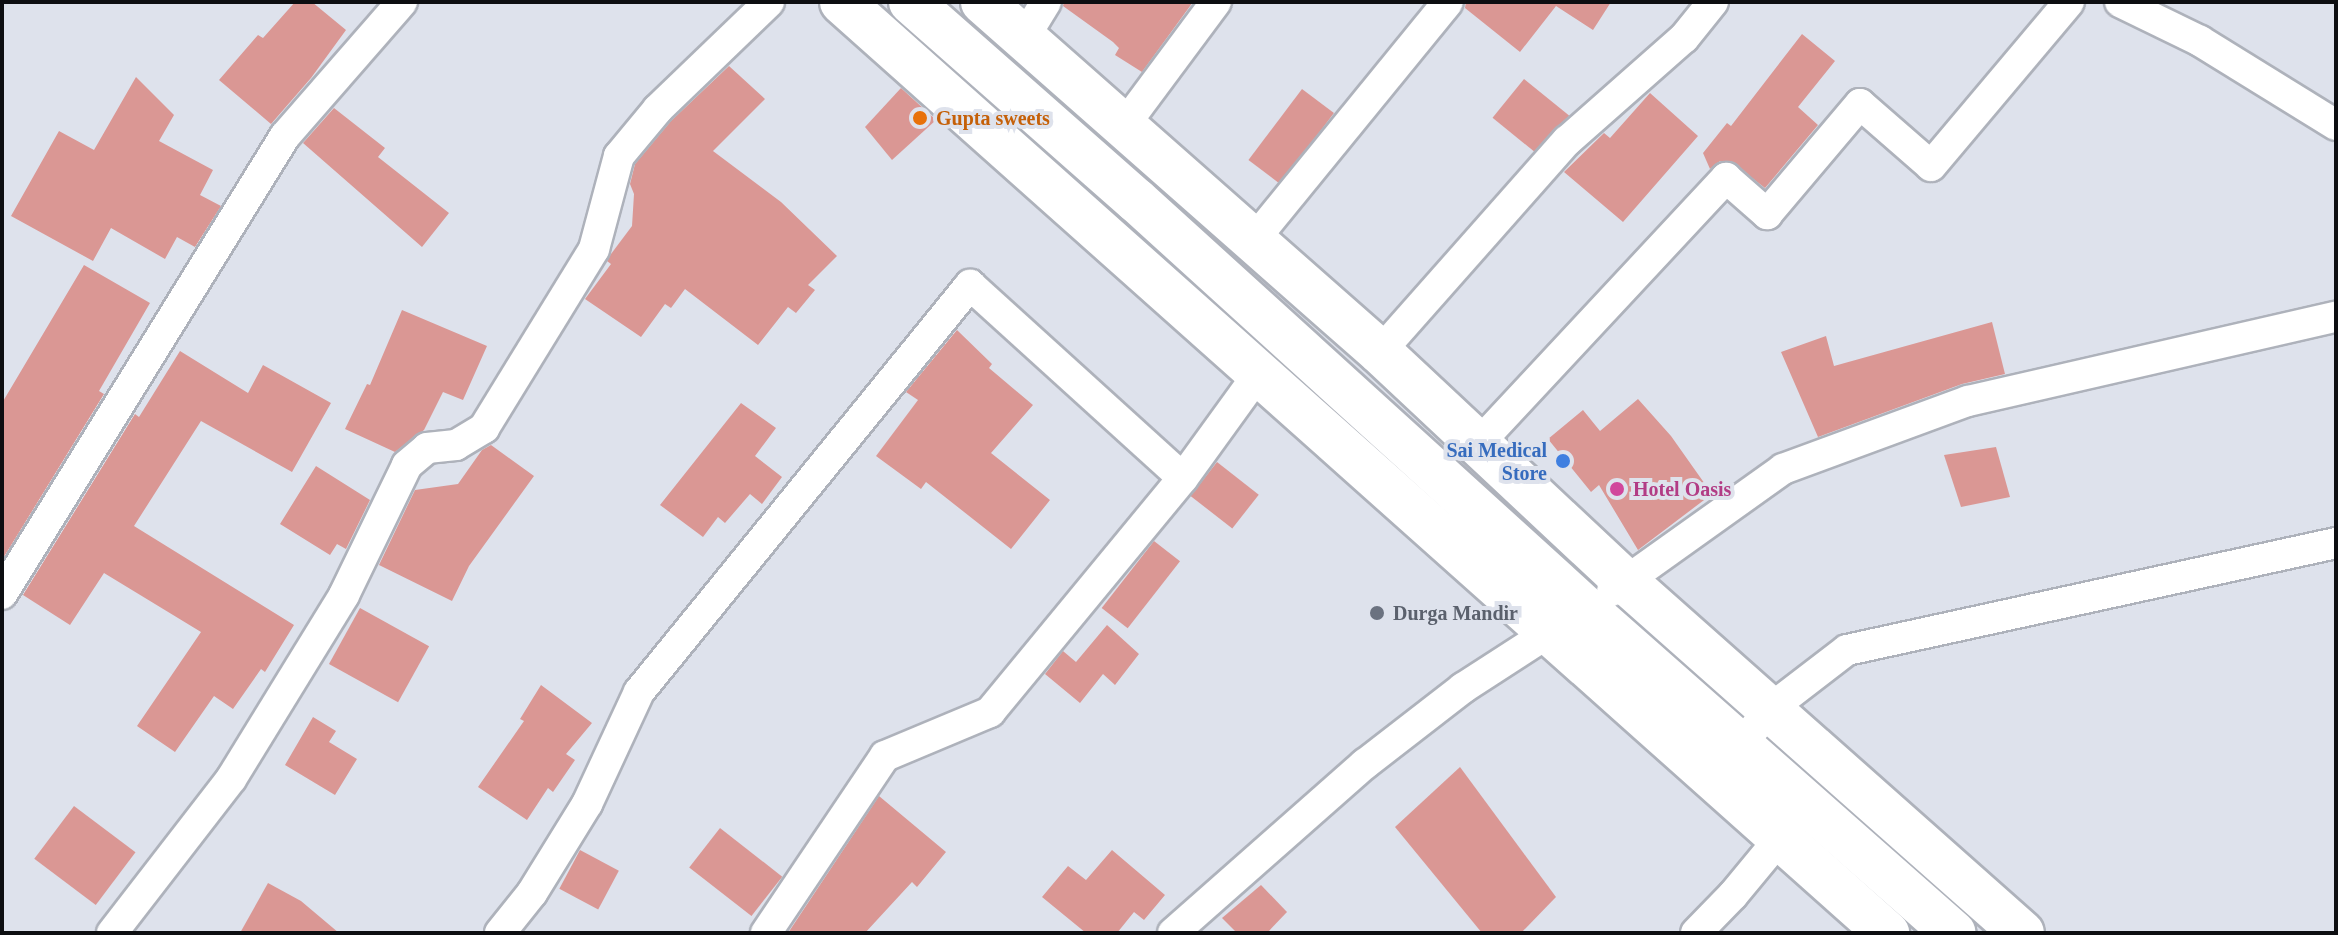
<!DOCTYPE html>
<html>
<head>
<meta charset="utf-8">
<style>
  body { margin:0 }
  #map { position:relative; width:2338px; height:935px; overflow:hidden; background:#dee2ec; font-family:Georgia,serif }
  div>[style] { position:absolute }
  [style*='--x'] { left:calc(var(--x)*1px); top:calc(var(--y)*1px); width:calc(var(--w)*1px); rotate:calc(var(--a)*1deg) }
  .building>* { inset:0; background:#da9794; transform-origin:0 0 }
  .roads { filter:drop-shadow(2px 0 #aeb2bb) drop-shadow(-2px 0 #aeb2bb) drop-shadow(0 2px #aeb2bb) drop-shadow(0 -2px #aeb2bb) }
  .street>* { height:30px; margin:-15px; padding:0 15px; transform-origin:15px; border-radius:15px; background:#fff }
  .highway>* { height:44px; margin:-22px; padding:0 22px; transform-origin:22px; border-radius:22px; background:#fff }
  .dots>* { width:22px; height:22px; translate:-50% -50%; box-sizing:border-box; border:4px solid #dee2ec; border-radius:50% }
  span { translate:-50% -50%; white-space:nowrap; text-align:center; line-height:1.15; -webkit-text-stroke:8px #dee2ec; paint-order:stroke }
  .food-label { font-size:20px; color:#c56008; font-weight:700 }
  .left { translate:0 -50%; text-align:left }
  .shop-label { font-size:20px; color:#366cbe; font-weight:700 }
  .right { translate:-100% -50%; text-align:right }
  .hotel-label { font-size:20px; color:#b23c85; font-weight:700 }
  .worship-label { font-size:20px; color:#5b616d; font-weight:700 }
  .frame { position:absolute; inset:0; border:4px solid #0d0e11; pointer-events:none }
</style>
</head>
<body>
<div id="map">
  <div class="building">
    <div style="clip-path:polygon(295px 2px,312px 2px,346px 30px,311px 78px,271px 124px,219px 80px,258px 35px,263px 38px)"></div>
    <div style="clip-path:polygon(1064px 2px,1193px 2px,1142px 72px,1115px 55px,1119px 48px,1113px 42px,1063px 6px)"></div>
    <div style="clip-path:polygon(1466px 2px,1611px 2px,1593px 30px,1556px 6px,1520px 52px,1465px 8px)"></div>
    <div style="clip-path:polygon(1802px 34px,1835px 61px,1798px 107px,1818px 125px,1765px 188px,1730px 161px,1720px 161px,1710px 169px,1703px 153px,1727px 123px,1731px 126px)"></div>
    <div style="clip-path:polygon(729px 66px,765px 99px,713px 151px,781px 202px,837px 256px,808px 285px,815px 290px,796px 313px,788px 307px,758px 345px,685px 289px,671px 308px,665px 304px,641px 337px,585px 299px,611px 264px,607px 261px,611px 254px,632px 226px,634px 194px,630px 184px,635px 164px,671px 121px)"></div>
    <div style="clip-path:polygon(136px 77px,174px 115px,159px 141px,213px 170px,200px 195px,221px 206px,195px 247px,177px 237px,165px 259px,111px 228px,93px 261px,11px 216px,59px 131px,94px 150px)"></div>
    <div style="left:1524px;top:79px;width:58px;height:50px;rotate:39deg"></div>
    <div style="clip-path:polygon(901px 88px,936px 120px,892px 160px,865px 127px)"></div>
    <div style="left:1302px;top:89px;width:40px;height:89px;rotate:37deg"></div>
    <div style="clip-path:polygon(1650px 93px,1698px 136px,1623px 222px,1564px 172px,1604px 133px,1610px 138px)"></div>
    <div style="clip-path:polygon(334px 108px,385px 148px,378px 157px,449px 213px,422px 247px,303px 143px)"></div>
    <div style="clip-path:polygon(84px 265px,150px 303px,99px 391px,104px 394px,2px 560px,2px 403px)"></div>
    <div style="clip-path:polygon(402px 310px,487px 346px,463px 400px,443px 392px,424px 430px,395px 452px,345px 429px,367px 384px,370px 385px)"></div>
    <div style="clip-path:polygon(1992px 322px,2005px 374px,1962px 384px,1818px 437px,1781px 352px,1826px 336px,1834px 366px)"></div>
    <div style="clip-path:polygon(957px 330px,992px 364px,989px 368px,1033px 405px,991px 453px,1050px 500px,1011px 549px,926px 482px,921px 489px,876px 456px,918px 400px,906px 392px)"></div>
    <div style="clip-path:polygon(180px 351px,248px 393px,263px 365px,331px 403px,292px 472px,201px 421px,134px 526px,294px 625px,265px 672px,261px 669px,233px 709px,214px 696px,175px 752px,137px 726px,201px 632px,104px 573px,70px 625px,23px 595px,135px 414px,139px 417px)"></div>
    <div style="clip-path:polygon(1638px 399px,1671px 436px,1712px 494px,1638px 550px,1599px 485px,1591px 492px,1548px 439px,1583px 410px,1600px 431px)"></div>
    <div style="clip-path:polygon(741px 403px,776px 428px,755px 456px,782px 477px,762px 504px,750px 494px,725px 523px,718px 517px,703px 537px,660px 505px)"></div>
    <div style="clip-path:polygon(491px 445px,534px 476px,469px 566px,452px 601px,379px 565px,415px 490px,458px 484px,482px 450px)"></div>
    <div style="clip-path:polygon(1996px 447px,2010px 497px,1961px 507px,1944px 455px)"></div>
    <div style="left:1217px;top:462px;width:53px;height:43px;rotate:38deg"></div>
    <div style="clip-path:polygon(316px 466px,370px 500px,346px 549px,337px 544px,330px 555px,280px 524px)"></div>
    <div style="left:1154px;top:541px;width:33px;height:85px;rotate:38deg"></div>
    <div style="left:360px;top:608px;width:79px;height:64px;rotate:29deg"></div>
    <div style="clip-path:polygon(1107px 625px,1139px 654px,1115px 685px,1103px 674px,1080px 703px,1045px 674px,1063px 651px,1076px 662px)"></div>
    <div style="clip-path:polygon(541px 685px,592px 723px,566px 754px,575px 760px,553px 792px,548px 788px,527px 820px,478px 787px,524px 721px,520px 719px)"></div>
    <div style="clip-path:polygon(313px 717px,336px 731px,329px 742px,357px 759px,335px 795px,285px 765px)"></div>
    <div style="clip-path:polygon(1460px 767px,1556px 897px,1521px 933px,1482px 933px,1395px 827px)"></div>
    <div style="clip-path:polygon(879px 796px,946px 852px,917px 887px,912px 882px,865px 933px,788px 933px)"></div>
    <div style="left:74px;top:806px;width:77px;height:66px;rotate:37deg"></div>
    <div style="left:720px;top:828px;width:79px;height:50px;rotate:38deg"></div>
    <div style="left:580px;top:850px;width:44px;height:44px;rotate:28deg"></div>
    <div style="clip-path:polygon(1112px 850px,1165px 895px,1144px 920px,1134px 912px,1117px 933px,1086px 933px,1042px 897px,1068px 866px,1086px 880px)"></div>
    <div style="clip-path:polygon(268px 883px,301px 901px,339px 933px,240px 933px)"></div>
    <div style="clip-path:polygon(1261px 885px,1287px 912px,1267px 933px,1237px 933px,1222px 918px)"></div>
  </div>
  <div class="roads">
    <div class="street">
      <div style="--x:2120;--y:2;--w:89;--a:26"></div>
      <div style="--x:2200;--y:41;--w:160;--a:31.7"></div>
      <div style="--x:1024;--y:38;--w:42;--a:-58.6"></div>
      <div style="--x:1123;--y:127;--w:156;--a:-53.4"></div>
      <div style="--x:1253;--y:241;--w:308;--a:-50.8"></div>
      <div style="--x:1380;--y:352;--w:282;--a:-48.5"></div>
      <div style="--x:1567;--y:141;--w:156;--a:-41.4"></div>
      <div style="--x:1684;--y:38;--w:46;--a:-51.1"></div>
      <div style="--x:1478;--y:444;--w:364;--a:-47"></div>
      <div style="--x:1726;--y:178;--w:55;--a:41.3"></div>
      <div style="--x:1767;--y:214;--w:144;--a:-49.8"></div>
      <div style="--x:1860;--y:104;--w:94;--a:41.1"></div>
      <div style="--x:1931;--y:166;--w:214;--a:-49.9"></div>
      <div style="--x:1612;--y:591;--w:210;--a:-35.5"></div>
      <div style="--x:1783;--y:469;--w:197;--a:-20.2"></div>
      <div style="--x:1968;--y:401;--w:377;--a:-12.9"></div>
      <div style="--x:2;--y:594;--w:538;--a:-58.29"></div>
      <div style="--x:285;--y:136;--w:178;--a:-48.9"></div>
      <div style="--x:1740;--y:746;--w:48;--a:-51"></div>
      <div style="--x:1770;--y:709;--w:97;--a:-37.5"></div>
      <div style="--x:1847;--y:650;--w:501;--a:-12.34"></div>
      <div style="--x:112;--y:933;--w:195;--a:-52.3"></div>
      <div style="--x:231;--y:779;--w:216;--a:-58.4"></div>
      <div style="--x:344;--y:595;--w:144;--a:-64.1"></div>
      <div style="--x:407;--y:465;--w:26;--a:-40"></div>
      <div style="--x:427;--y:448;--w:29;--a:-6"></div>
      <div style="--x:456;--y:445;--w:33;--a:-31"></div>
      <div style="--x:484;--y:428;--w:210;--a:-58.4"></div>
      <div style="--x:594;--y:249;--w:96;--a:-75"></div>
      <div style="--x:619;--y:156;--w:61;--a:-50.3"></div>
      <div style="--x:658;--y:109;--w:154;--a:-43.9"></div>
      <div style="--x:500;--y:933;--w:51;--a:-51.3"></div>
      <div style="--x:532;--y:893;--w:105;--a:-58.3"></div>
      <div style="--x:587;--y:804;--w:123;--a:-65.1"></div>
      <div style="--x:639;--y:692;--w:525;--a:-50.88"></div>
      <div style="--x:970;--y:285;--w:287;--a:42.2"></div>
      <div style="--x:766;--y:933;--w:213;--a:-56.1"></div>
      <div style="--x:885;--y:756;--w:114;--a:-22.7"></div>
      <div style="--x:990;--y:712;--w:303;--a:-50.5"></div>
      <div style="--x:1183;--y:478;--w:130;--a:-54.1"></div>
      <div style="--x:1173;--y:933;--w:256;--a:-41.4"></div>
      <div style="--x:1365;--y:764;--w:124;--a:-37.8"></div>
      <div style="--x:1463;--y:688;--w:118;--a:-32.9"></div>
      <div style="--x:1696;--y:933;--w:53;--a:-45.8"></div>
      <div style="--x:1733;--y:895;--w:91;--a:-50.4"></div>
    </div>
    <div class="highway">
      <div style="--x:842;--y:2;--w:1400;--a:41.7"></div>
      <div style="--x:911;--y:2;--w:301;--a:41.4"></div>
      <div style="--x:1137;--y:201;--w:607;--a:42.26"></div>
      <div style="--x:1586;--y:609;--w:490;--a:41.4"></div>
      <div style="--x:983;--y:2;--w:529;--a:41.4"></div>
      <div style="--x:1380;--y:352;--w:337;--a:43.1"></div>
      <div style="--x:1626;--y:582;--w:529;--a:41.55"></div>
    </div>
  </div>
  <div class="dots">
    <div style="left:920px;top:118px;background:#e8710a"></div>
    <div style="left:1563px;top:461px;background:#3f7fe0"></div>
    <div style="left:1617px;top:489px;background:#d1479c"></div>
    <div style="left:1377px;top:613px;background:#6b7280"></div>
  </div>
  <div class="food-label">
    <span class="left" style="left:936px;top:118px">Gupta sweets</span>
  </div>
  <div class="shop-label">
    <span class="right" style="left:1547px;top:462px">Sai Medical<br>Store</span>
  </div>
  <div class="hotel-label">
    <span class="left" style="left:1633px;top:489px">Hotel Oasis</span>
  </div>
  <div class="worship-label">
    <span class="left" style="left:1393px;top:613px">Durga Mandir</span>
  </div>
  <div class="frame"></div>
</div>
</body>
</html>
